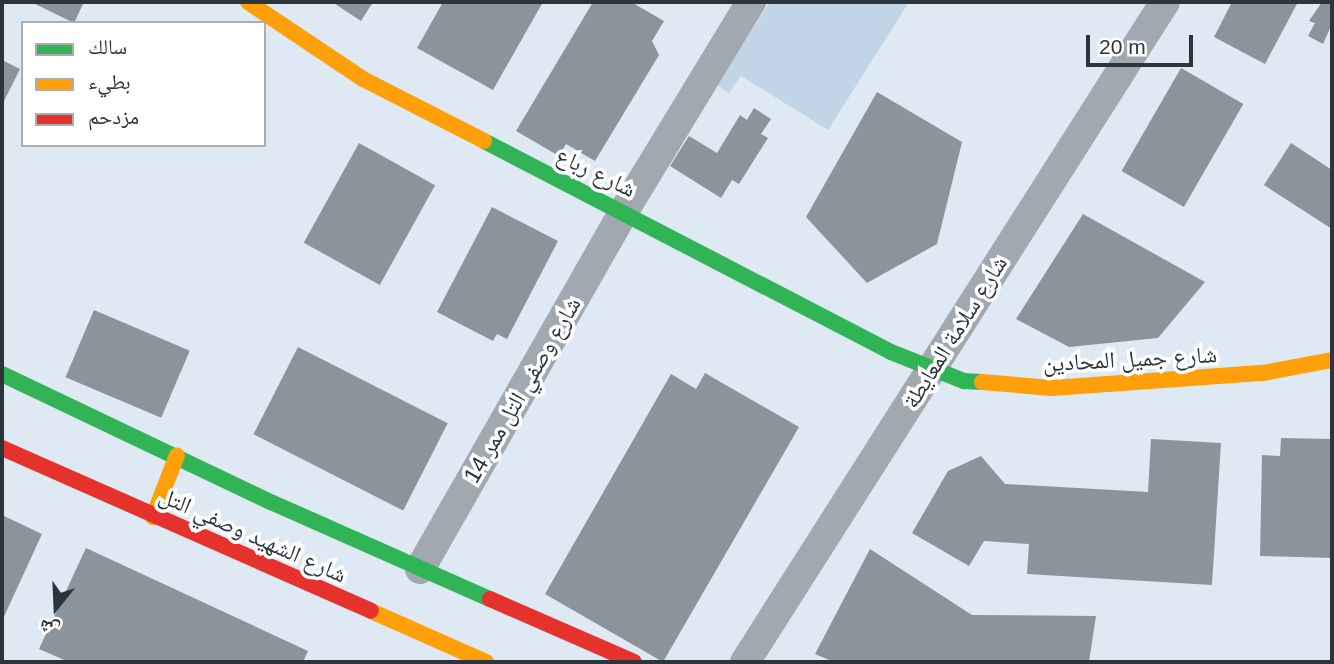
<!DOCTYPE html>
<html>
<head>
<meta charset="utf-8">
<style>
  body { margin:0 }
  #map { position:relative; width:1334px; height:664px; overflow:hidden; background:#dfe9f3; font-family:Arial,"Noto Naskh Arabic",sans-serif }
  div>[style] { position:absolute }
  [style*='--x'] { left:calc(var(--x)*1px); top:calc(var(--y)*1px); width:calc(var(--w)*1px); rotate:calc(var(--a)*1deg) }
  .green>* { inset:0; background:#c2d5e6 }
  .building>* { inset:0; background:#8c949b; transform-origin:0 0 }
  .street>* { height:30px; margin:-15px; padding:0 15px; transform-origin:15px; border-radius:15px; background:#a2a8af }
  .fast>* { height:16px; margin:-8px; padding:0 8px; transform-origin:8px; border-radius:8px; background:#30b455 }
  .slow>* { height:16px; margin:-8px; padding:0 8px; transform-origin:8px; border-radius:8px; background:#ff9f0a }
  .jam>* { height:16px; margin:-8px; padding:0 8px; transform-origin:8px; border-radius:8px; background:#e5322d }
  span { translate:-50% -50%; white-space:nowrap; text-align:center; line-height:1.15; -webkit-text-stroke:7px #fff; paint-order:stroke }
  .street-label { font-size:23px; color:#2d343b }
  .frame { position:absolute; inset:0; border:4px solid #2d343b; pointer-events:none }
  .legend { position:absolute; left:21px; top:21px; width:245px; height:126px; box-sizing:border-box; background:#fff; border:2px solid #abaeb1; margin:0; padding:9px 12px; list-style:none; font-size:21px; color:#2d343b }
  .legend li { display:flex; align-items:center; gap:14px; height:35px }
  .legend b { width:35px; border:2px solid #abaeb1 }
  .north { position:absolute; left:21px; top:573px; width:70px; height:70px; -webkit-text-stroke:5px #fff; paint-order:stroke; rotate:198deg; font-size:19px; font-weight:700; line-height:28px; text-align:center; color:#2d343b }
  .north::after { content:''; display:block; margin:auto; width:24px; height:32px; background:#2d343b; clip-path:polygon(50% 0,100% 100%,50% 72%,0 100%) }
  .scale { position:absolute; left:1086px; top:35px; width:107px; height:32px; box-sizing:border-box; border:4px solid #2d343b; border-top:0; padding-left:9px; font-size:21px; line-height:24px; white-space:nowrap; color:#2d343b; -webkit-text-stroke:5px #fff; paint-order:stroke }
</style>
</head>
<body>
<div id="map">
  <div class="green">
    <div style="clip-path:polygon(770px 2px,909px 2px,828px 130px,741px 76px,729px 93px,717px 85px)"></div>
  </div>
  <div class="building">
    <div style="clip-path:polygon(31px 2px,84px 2px,74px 23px)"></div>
    <div style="clip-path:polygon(332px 2px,373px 2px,361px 21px)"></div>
    <div style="clip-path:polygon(443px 2px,543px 2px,493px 90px,417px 48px)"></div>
    <div style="clip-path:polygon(593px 2px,631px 2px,664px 21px,652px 41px,659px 55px,595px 161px,566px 144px,559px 156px,516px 131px)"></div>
    <div style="clip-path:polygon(1232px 2px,1298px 2px,1265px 64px,1214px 37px)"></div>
    <div style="clip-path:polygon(1322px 2px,1332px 5px,1332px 24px,1323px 44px,1308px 36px,1315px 23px,1309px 21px)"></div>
    <div style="clip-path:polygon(2px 60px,20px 69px,2px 105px)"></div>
    <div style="left:1181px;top:68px;width:72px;height:119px;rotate:30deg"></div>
    <div style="clip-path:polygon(877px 92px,962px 142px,937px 244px,867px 283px,806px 217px)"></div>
    <div style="clip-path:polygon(754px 108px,771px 119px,761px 134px,768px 138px,739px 184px,732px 180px,721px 198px,670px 166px,689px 136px,717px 153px,740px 115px,747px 120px)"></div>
    <div style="left:359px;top:143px;width:87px;height:114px;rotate:29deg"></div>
    <div style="clip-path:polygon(1291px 143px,1332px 170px,1332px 229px,1264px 185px)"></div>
    <div style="clip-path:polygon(492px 207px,558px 241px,507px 339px,497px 334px,493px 341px,437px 312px)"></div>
    <div style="clip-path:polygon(1083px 214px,1205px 282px,1158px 338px,1069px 347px,1016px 319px)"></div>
    <div style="left:94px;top:310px;width:104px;height:73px;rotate:23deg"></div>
    <div style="left:298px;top:347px;width:168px;height:98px;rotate:27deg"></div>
    <div style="clip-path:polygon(705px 373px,799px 427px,663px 662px,545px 594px,671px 374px,696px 389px)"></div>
    <div style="clip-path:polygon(1281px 438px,1332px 439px,1332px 558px,1260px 556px,1262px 455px,1280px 456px)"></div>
    <div style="clip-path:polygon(1151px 439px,1221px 443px,1212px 585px,1027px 574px,1029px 544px,984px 541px,969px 566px,912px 533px,948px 471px,981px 456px,1005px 484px,1148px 492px)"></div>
    <div style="clip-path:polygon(2px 515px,42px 534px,2px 621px)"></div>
    <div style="clip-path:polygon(86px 548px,308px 651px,303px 662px,69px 662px,39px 649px)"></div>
    <div style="clip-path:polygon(870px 549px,972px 615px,1096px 616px,1089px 662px,834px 662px,815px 654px)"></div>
  </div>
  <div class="street">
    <div style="--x:420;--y:569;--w:412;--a:-60.3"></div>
    <div style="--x:624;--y:211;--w:245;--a:-58.7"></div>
    <div style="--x:745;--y:662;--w:782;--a:-57.53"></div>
  </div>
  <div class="fast">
    <div style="--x:484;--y:141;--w:458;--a:27.4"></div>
    <div style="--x:891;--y:352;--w:79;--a:21.7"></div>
    <div style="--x:964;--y:381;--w:18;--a:3"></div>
    <div style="--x:2;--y:374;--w:300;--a:25.5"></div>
    <div style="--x:273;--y:503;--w:237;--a:23.9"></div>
  </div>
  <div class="slow">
    <div style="--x:248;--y:2;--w:138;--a:33.8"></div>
    <div style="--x:363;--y:79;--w:136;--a:27.1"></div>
    <div style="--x:982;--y:382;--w:70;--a:4.9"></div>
    <div style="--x:1052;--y:388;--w:212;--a:-4.1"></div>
    <div style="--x:1263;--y:373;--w:70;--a:-10.7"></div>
    <div style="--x:153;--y:517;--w:66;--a:-68.8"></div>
    <div style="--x:371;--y:611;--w:126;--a:23.9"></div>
  </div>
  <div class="jam">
    <div style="--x:2;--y:448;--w:403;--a:23.8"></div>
    <div style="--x:490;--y:599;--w:157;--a:23.6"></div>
  </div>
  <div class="street-label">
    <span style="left:596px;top:172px;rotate:26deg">شارع رباع</span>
    <span style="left:955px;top:332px;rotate:-58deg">شارع سلامة المعايطة</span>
    <span style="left:1130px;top:359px;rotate:-3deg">شارع جميل المحادين</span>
    <span style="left:522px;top:390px;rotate:-60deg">شارع وصفي التل ممر 14</span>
    <span style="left:253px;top:535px;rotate:24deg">شارع الشهيد وصفي التل</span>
  </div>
  <div class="frame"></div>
  <ul class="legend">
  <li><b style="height:9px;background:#30b455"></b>سالك</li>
  <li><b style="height:9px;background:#ff9f0a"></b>بطيء</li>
  <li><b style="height:9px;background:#e5322d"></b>مزدحم</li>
  </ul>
  <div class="north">ش</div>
  <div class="scale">20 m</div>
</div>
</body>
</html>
